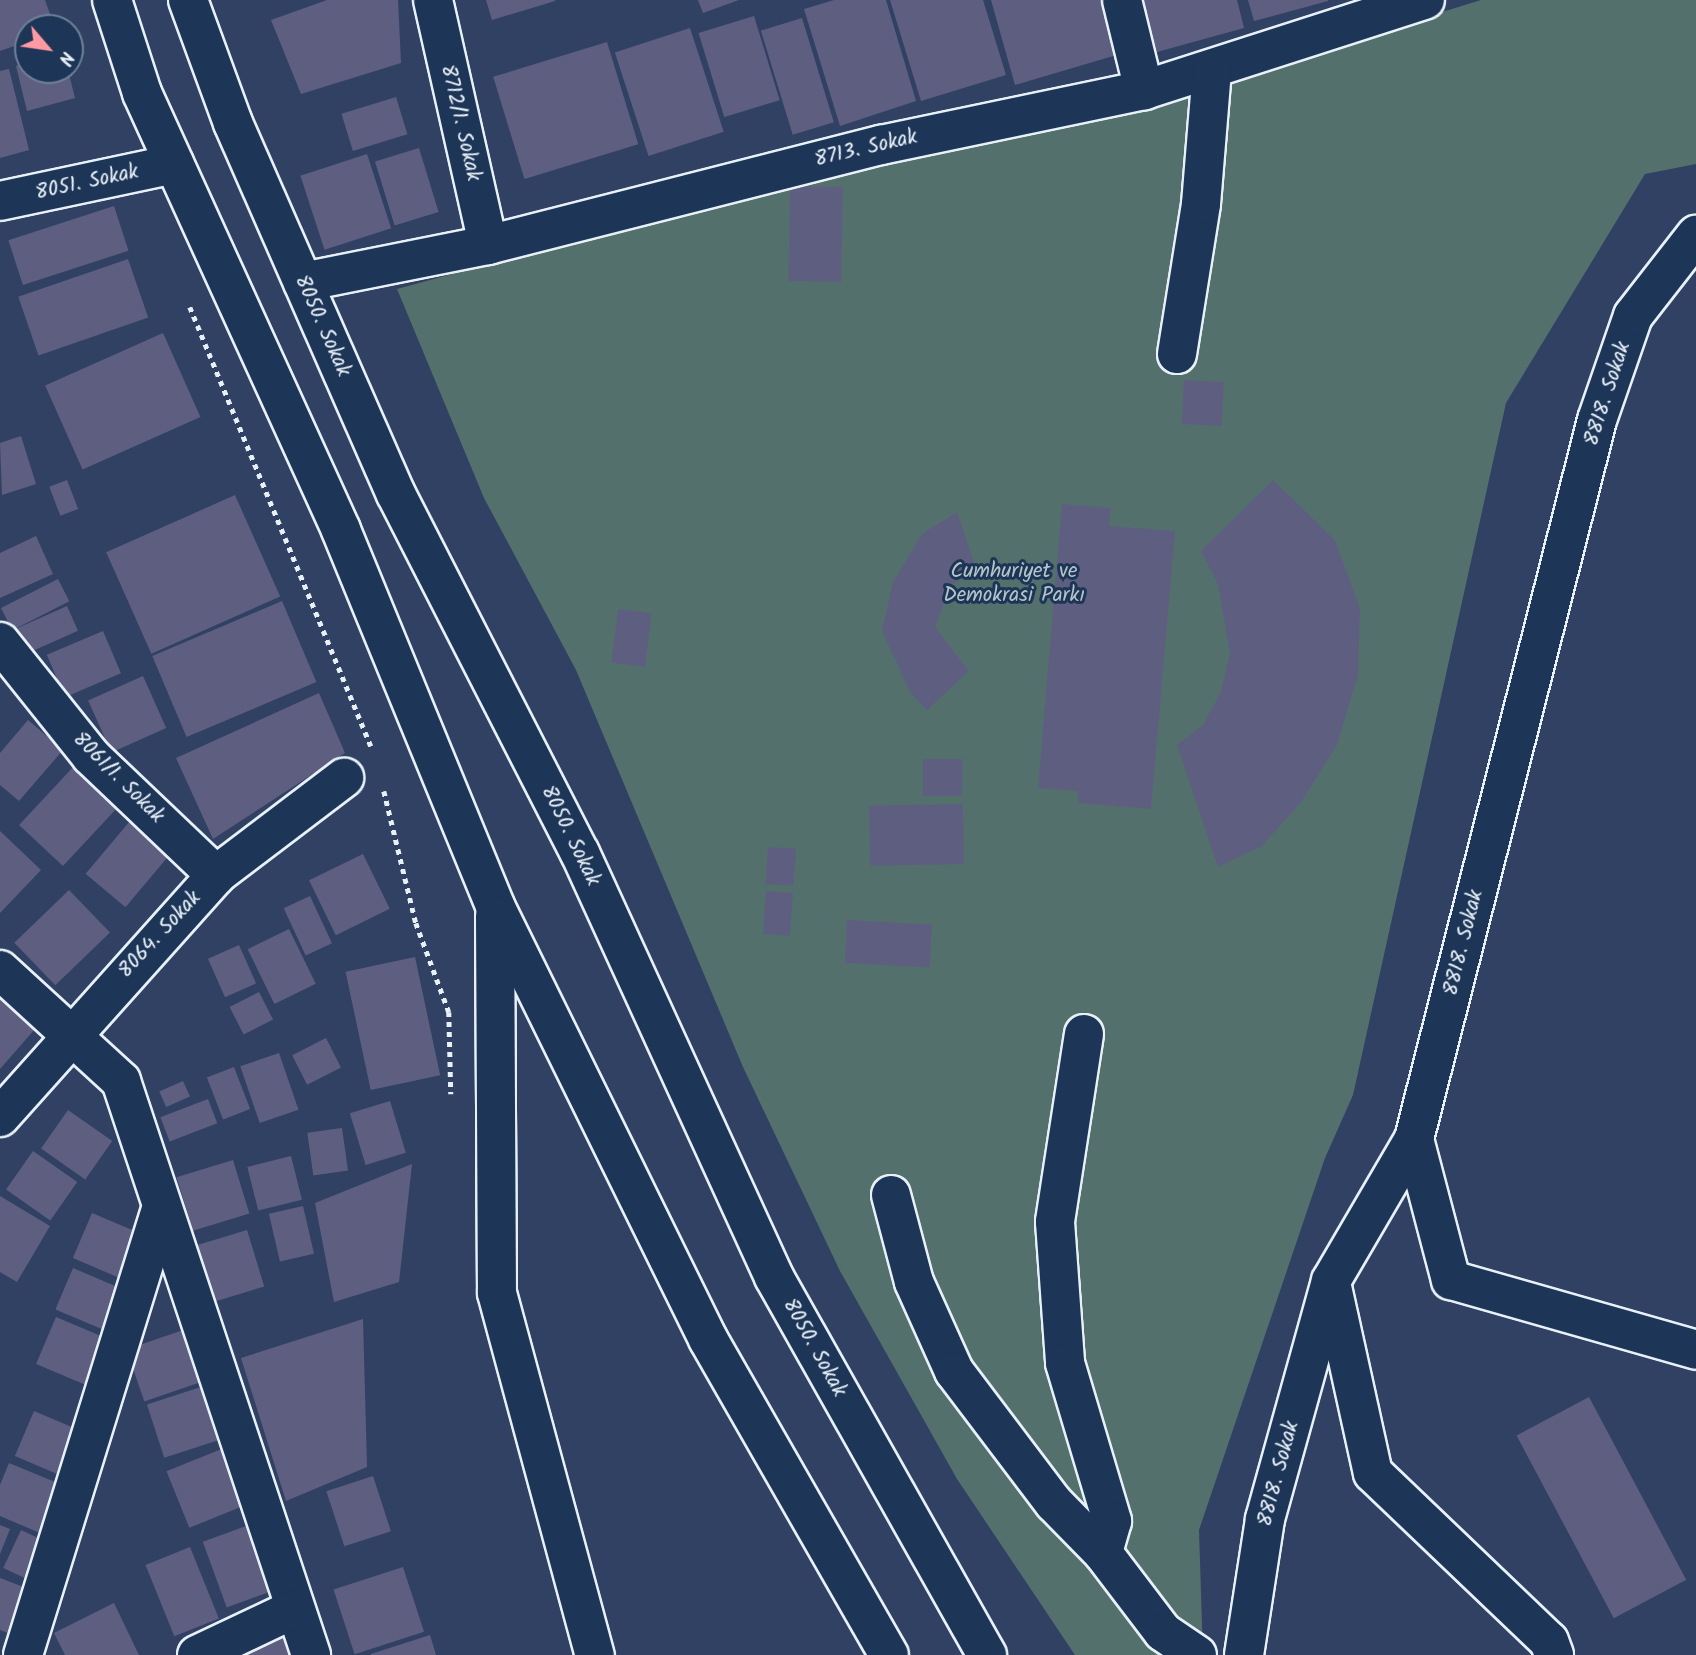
<!DOCTYPE html>
<html>
<head>
<meta charset="utf-8">
<style>
  body { margin:0 }
  #map { position:relative; width:1696px; height:1655px; overflow:hidden; background:#304163; font-family:Kalam,sans-serif }
  div>[style] { position:absolute }
  [style*='--x'] { left:calc(var(--x)*1px); top:calc(var(--y)*1px); width:calc(var(--w)*1px); rotate:calc(var(--a)*1deg) }
  .green>* { inset:0; background:#54706d }
  .building>* { inset:0; background:#5e5f80; transform-origin:0 0 }
  .path>* { height:4.5px; margin-top:-2.25px; transform-origin:0; background:repeating-linear-gradient(90deg,#e8f1f8 0 5px,transparent 0 10px) }
  .roads { filter:drop-shadow(2px 0 #e8f1f8) drop-shadow(-2px 0 #e8f1f8) drop-shadow(0 2px #e8f1f8) drop-shadow(0 -2px #e8f1f8) }
  .minor>* { height:38px; margin:-19px; padding:0 19px; transform-origin:19px; border-radius:19px; background:#1d3557 }
  span { translate:-50% -50%; white-space:nowrap; text-align:center; line-height:1.15; -webkit-text-stroke:6px #1d3557; paint-order:stroke }
  .street-label { font-size:21px; color:#e8f1f8 }
  .park-label { font-size:21px; color:#b4c4c7 }
  .north { position:absolute; left:14px; top:14px; width:70px; height:70px; box-sizing:border-box; background:#1d3557; border:2px solid #6e8097; border-radius:50%; rotate:119deg; font-size:19px; font-weight:700; line-height:28px; text-align:center; color:#e8f1f8 }
  .north::after { content:''; display:block; margin:auto; width:24px; height:32px; background:#ff9aa2; clip-path:polygon(50% 0,100% 100%,50% 72%,0 100%) }
</style>
</head>
<body>
<div id="map">
  <div class="green">
    <div style="clip-path:polygon(1481px 0,1696px 0,1696px 164px,1645px 174px,1506px 403px,1353px 1095px,1325px 1158px,1199px 1530px,1203px 1655px,1075px 1655px,957px 1479px,840px 1271px,743px 1067px,576px 670px,484px 498px,397px 289px,740px 196px,1090px 121px)"></div>
  </div>
  <div class="building">
    <div style="clip-path:polygon(0 0,45px 0,55px 28px,28px 28px,28px 41px,0 51px)"></div>
    <div style="clip-path:polygon(327px 0,398px 0,401px 63px,301px 94px,271px 20px)"></div>
    <div style="clip-path:polygon(486px 0,555px 0,555px 1px,492px 20px)"></div>
    <div style="clip-path:polygon(698px 0,739px 0,703px 13px)"></div>
    <div style="clip-path:polygon(834px 0,886px 0,916px 101px,840px 126px,804px 9px)"></div>
    <div style="clip-path:polygon(890px 0,983px 0,1006px 75px,921px 101px)"></div>
    <div style="clip-path:polygon(991px 0,1104px 0,1120px 54px,1015px 85px)"></div>
    <div style="clip-path:polygon(1143px 0,1237px 0,1244px 28px,1157px 52px)"></div>
    <div style="clip-path:polygon(1248px 0,1328px 0,1328px 1px,1254px 21px)"></div>
    <div style="left:754px;top:16px;width:88px;height:58px;rotate:73deg"></div>
    <div style="left:802px;top:18px;width:109px;height:43px;rotate:73deg"></div>
    <div style="left:690px;top:28px;width:109px;height:79px;rotate:72deg"></div>
    <div style="left:607px;top:42px;width:107px;height:119px;rotate:73deg"></div>
    <div style="clip-path:polygon(28px 63px,28px 70px,68px 70px,75px 98px,27px 111px,16px 66px)"></div>
    <div style="clip-path:polygon(9px 69px,29px 150px,0 158px,0 71px)"></div>
    <div style="left:396px;top:97px;width:39px;height:57px;rotate:73deg"></div>
    <div style="left:419px;top:148px;width:67px;height:46px;rotate:73deg"></div>
    <div style="left:367px;top:154px;width:78px;height:70px;rotate:72deg"></div>
    <div style="left:790px;top:186px;width:53px;height:95px;rotate:1deg"></div>
    <div style="left:114px;top:206px;width:47px;height:111px;rotate:72deg"></div>
    <div style="left:128px;top:259px;width:62px;height:116px;rotate:71deg"></div>
    <div style="left:163px;top:333px;width:92px;height:129px;rotate:66deg"></div>
    <div style="left:1184px;top:380px;width:40px;height:44px;rotate:3deg"></div>
    <div style="clip-path:polygon(21px 436px,36px 484px,2px 495px,0 443px)"></div>
    <div style="left:67px;top:480px;width:31px;height:19px;rotate:69deg"></div>
    <div style="clip-path:polygon(1273px 480px,1335px 540px,1360px 609px,1358px 675px,1337px 745px,1301px 802px,1262px 846px,1218px 867px,1177px 745px,1203px 725px,1221px 691px,1230px 653px,1218px 585px,1201px 551px)"></div>
    <div style="left:235px;top:495px;width:111px;height:141px;rotate:66deg"></div>
    <div style="clip-path:polygon(1062px 504px,1111px 508px,1109px 526px,1175px 531px,1151px 809px,1078px 803px,1078px 791px,1038px 788px)"></div>
    <div style="clip-path:polygon(957px 512px,977px 571px,951px 585px,935px 627px,969px 671px,927px 710px,910px 692px,882px 631px,893px 582px,922px 534px)"></div>
    <div style="clip-path:polygon(36px 536px,53px 574px,0 598px,0 553px)"></div>
    <div style="left:58px;top:579px;width:25px;height:64px;rotate:63deg"></div>
    <div style="left:282px;top:601px;width:88px;height:141px;rotate:67deg"></div>
    <div style="left:67px;top:606px;width:27px;height:59px;rotate:66deg"></div>
    <div style="left:618px;top:609px;width:34px;height:54px;rotate:7deg"></div>
    <div style="left:103px;top:631px;width:46px;height:61px;rotate:67deg"></div>
    <div style="left:143px;top:676px;width:57px;height:60px;rotate:66deg"></div>
    <div style="clip-path:polygon(319px 693px,345px 753px,213px 839px,176px 758px)"></div>
    <div style="clip-path:polygon(28px 720px,63px 750px,19px 801px,0 785px,0 753px)"></div>
    <div style="left:962px;top:759px;width:37px;height:39px;rotate:90deg"></div>
    <div style="left:75px;top:765px;width:60px;height:82px;rotate:43deg"></div>
    <div style="left:963px;top:804px;width:60px;height:94px;rotate:89deg"></div>
    <div style="left:130px;top:821px;width:52px;height:69px;rotate:40deg"></div>
    <div style="clip-path:polygon(0 831px,41px 870px,0 913px)"></div>
    <div style="left:768px;top:847px;width:28px;height:37px;rotate:4deg"></div>
    <div style="left:363px;top:854px;width:61px;height:60px;rotate:64deg"></div>
    <div style="left:69px;top:890px;width:59px;height:76px;rotate:46deg"></div>
    <div style="left:766px;top:891px;width:27px;height:43px;rotate:4deg"></div>
    <div style="left:310px;top:896px;width:52px;height:29px;rotate:65deg"></div>
    <div style="left:847px;top:920px;width:85px;height:43px;rotate:3deg"></div>
    <div style="left:289px;top:929px;width:61px;height:46px;rotate:64deg"></div>
    <div style="left:239px;top:945px;width:42px;height:34px;rotate:66deg"></div>
    <div style="left:415px;top:957px;width:121px;height:71px;rotate:78deg"></div>
    <div style="left:259px;top:992px;width:31px;height:33px;rotate:63deg"></div>
    <div style="clip-path:polygon(0 999px,35px 1029px,0 1069px)"></div>
    <div style="left:326px;top:1038px;width:33px;height:38px;rotate:63deg"></div>
    <div style="left:279px;top:1053px;width:60px;height:41px;rotate:71deg"></div>
    <div style="left:234px;top:1067px;width:45px;height:29px;rotate:69deg"></div>
    <div style="left:183px;top:1081px;width:17px;height:26px;rotate:66deg"></div>
    <div style="left:208px;top:1099px;width:26px;height:51px;rotate:69deg"></div>
    <div style="left:390px;top:1101px;width:54px;height:42px;rotate:73deg"></div>
    <div style="left:68px;top:1110px;width:54px;height:47px;rotate:35deg"></div>
    <div style="left:342px;top:1128px;width:43px;height:35px;rotate:82deg"></div>
    <div style="left:33px;top:1151px;width:54px;height:47px;rotate:35deg"></div>
    <div style="left:291px;top:1156px;width:45px;height:45px;rotate:76deg"></div>
    <div style="left:233px;top:1160px;width:56px;height:59px;rotate:73deg"></div>
    <div style="clip-path:polygon(412px 1164px,399px 1282px,334px 1302px,315px 1203px)"></div>
    <div style="clip-path:polygon(0 1196px,50px 1226px,17px 1282px,0 1272px)"></div>
    <div style="left:303px;top:1206px;width:49px;height:35px;rotate:77deg"></div>
    <div style="left:92px;top:1213px;width:54px;height:49px;rotate:23deg"></div>
    <div style="left:247px;top:1230px;width:59px;height:55px;rotate:73deg"></div>
    <div style="left:73px;top:1268px;width:51px;height:45px;rotate:23deg"></div>
    <div style="left:56px;top:1317px;width:54px;height:51px;rotate:23deg"></div>
    <div style="clip-path:polygon(363px 1319px,367px 1467px,286px 1501px,241px 1358px)"></div>
    <div style="left:186px;top:1329px;width:55px;height:63px;rotate:71deg"></div>
    <div style="left:204px;top:1386px;width:56px;height:60px;rotate:72deg"></div>
    <div style="left:1589px;top:1397px;width:207px;height:82px;rotate:62deg"></div>
    <div style="left:34px;top:1411px;width:53px;height:49px;rotate:23deg"></div>
    <div style="left:224px;top:1448px;width:61px;height:62px;rotate:68deg"></div>
    <div style="clip-path:polygon(9px 1463px,60px 1484px,40px 1533px,0 1516px,0 1485px)"></div>
    <div style="left:373px;top:1476px;width:58px;height:49px;rotate:72deg"></div>
    <div style="clip-path:polygon(0 1525px,10px 1529px,0 1554px)"></div>
    <div style="left:246px;top:1526px;width:70px;height:46px;rotate:70deg"></div>
    <div style="left:21px;top:1530px;width:26px;height:42px;rotate:25deg"></div>
    <div style="left:190px;top:1547px;width:77px;height:48px;rotate:68deg"></div>
    <div style="left:403px;top:1567px;width:68px;height:73px;rotate:72deg"></div>
    <div style="clip-path:polygon(0 1578px,34px 1591px,16px 1636px,0 1630px)"></div>
    <div style="clip-path:polygon(114px 1603px,139px 1655px,65px 1655px,54px 1633px)"></div>
    <div style="clip-path:polygon(290px 1634px,299px 1655px,238px 1655px)"></div>
    <div style="clip-path:polygon(430px 1635px,436px 1655px,371px 1655px,371px 1654px)"></div>
  </div>
  <div class="path">
    <div style="--x:190;--y:307;--w:475;--a:67.6"></div>
    <div style="--x:384;--y:791;--w:136;--a:76.4"></div>
    <div style="--x:416;--y:923;--w:95;--a:69.7"></div>
    <div style="--x:449;--y:1012;--w:82;--a:88.6"></div>
  </div>
  <div class="roads">
    <div class="minor">
      <div style="--x:112;--y:0;--w:98;--a:72.1"></div>
      <div style="--x:142;--y:93;--w:480;--a:65.5"></div>
      <div style="--x:341;--y:530;--w:406;--a:67.7"></div>
      <div style="--x:495;--y:906;--w:483;--a:63.8"></div>
      <div style="--x:708;--y:1339;--w:364;--a:60.2"></div>
      <div style="--x:188;--y:0;--w:131;--a:69.9"></div>
      <div style="--x:233;--y:123;--w:405;--a:66.3"></div>
      <div style="--x:396;--y:494;--w:403;--a:62.9"></div>
      <div style="--x:580;--y:853;--w:466;--a:65.4"></div>
      <div style="--x:774;--y:1277;--w:434;--a:60.6"></div>
      <div style="--x:433;--y:0;--w:251;--a:77.3"></div>
      <div style="--x:1122;--y:0;--w:93;--a:76.3"></div>
      <div style="--x:0;--y:201;--w:178;--a:-12"></div>
      <div style="--x:303;--y:282;--w:189;--a:-11.3"></div>
      <div style="--x:488;--y:245;--w:406;--a:-14.3"></div>
      <div style="--x:881;--y:145;--w:269;--a:-11.8"></div>
      <div style="--x:1144;--y:90;--w:295;--a:-17.8"></div>
      <div style="--x:1177;--y:354;--w:152;--a:-80.9"></div>
      <div style="--x:1201;--y:204;--w:134;--a:-85.3"></div>
      <div style="--x:0;--y:642;--w:146;--a:51.4"></div>
      <div style="--x:91;--y:756;--w:173;--a:43.6"></div>
      <div style="--x:495;--y:916;--w:377;--a:89.7"></div>
      <div style="--x:497;--y:1293;--w:375;--a:74.9"></div>
      <div style="--x:0;--y:970;--w:164;--a:42.5"></div>
      <div style="--x:121;--y:1081;--w:605;--a:71.68"></div>
      <div style="--x:1084;--y:1034;--w:190;--a:98.8"></div>
      <div style="--x:1055;--y:1222;--w:141;--a:85.9"></div>
      <div style="--x:1065;--y:1363;--w:165;--a:73.4"></div>
      <div style="--x:1112;--y:1521;--w:33;--a:106"></div>
      <div style="--x:1103;--y:1553;--w:99;--a:52.8"></div>
      <div style="--x:1163;--y:1632;--w:41;--a:34.1"></div>
      <div style="--x:0;--y:1117;--w:324;--a:-48.2"></div>
      <div style="--x:216;--y:875;--w:161;--a:-37.2"></div>
      <div style="--x:1414;--y:1139;--w:146;--a:75.3"></div>
      <div style="--x:1451;--y:1280;--w:255;--a:15.9"></div>
      <div style="--x:891;--y:1195;--w:90;--a:75.2"></div>
      <div style="--x:914;--y:1282;--w:98;--a:65.8"></div>
      <div style="--x:954;--y:1371;--w:166;--a:52.9"></div>
      <div style="--x:1054;--y:1503;--w:70;--a:45.6"></div>
      <div style="--x:1332;--y:1287;--w:190;--a:77.6"></div>
      <div style="--x:1373;--y:1473;--w:243;--a:43.7"></div>
      <div style="--x:1549;--y:1641;--w:15;--a:70"></div>
      <div style="--x:23;--y:1655;--w:466;--a:-72.8"></div>
      <div style="--x:197;--y:1655;--w:107;--a:-25.4"></div>
      <div style="--x:1244;--y:1655;--w:138;--a:-81.2"></div>
      <div style="--x:1265;--y:1519;--w:247;--a:-74.5"></div>
      <div style="--x:1331;--y:1281;--w:164;--a:-59.7"></div>
      <div style="--x:1414;--y:1139;--w:742;--a:-75.72"></div>
      <div style="--x:1597;--y:420;--w:110;--a:-70.9"></div>
      <div style="--x:1633;--y:316;--w:103;--a:-52.1"></div>
    </div>
  </div>
  <div class="street-label">
    <span style="left:460px;top:123px;rotate:77deg">8712/1. Sokak</span>
    <span style="left:866px;top:149px;rotate:-13deg">8713. Sokak</span>
    <span style="left:87px;top:183px;rotate:-12deg">8051. Sokak</span>
    <span style="left:322px;top:326px;rotate:66deg">8050. Sokak</span>
    <span style="left:1608px;top:394px;rotate:-72deg">8818. Sokak</span>
    <span style="left:118px;top:778px;rotate:45deg">8061/1. Sokak</span>
    <span style="left:570px;top:836px;rotate:64deg">8050. Sokak</span>
    <span style="left:160px;top:935px;rotate:-47deg">8064. Sokak</span>
    <span style="left:1464px;top:943px;rotate:-76deg">8818. Sokak</span>
    <span style="left:814px;top:1348px;rotate:61deg">8050. Sokak</span>
    <span style="left:1279px;top:1474px;rotate:-75deg">8818. Sokak</span>
  </div>
  <div class="park-label">
    <span style="left:1014px;top:584px">Cumhuriyet ve<br>Demokrasi Parkı</span>
  </div>
  <div class="north">N</div>
</div>
</body>
</html>
